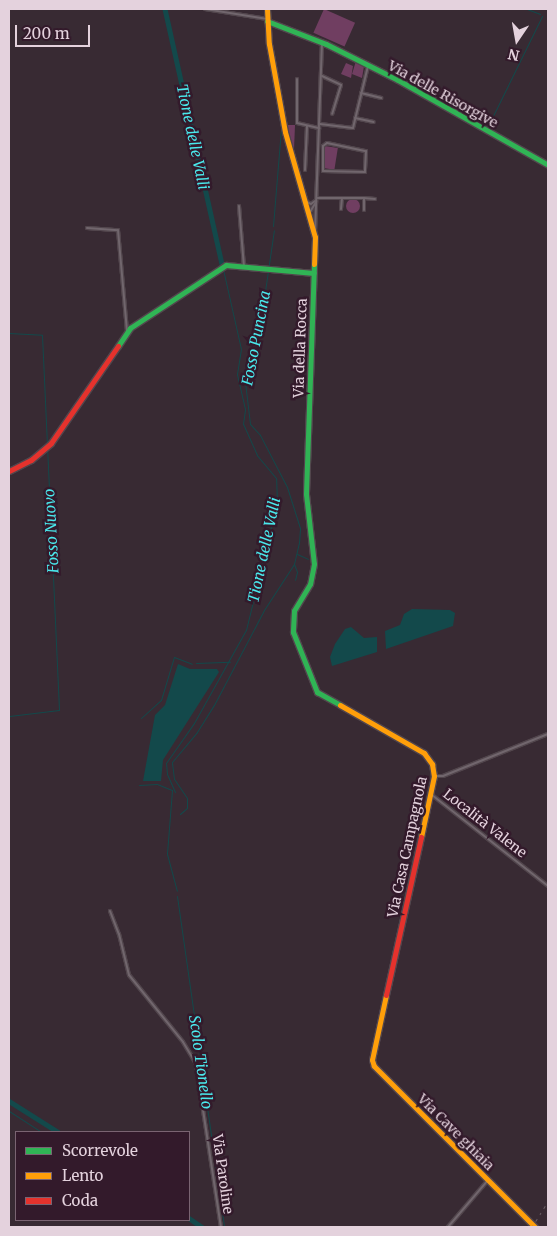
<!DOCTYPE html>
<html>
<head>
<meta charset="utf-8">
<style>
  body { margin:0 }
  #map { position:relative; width:557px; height:1236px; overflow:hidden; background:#382a33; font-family:Merriweather,serif }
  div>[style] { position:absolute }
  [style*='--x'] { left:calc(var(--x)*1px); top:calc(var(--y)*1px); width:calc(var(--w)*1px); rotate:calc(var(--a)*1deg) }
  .green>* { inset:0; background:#703e61; transform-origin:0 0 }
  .round { border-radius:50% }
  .water>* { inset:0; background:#13494b }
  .stream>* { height:1px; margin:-0.5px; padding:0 0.5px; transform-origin:0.5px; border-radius:0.5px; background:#13494b }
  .river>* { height:4.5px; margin:-2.25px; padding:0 2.25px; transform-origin:2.25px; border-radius:2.25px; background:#13494b }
  .roads { filter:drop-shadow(1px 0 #52464d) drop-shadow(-1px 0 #52464d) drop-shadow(0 1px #52464d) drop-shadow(0 -1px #52464d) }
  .street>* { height:2px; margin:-1px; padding:0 1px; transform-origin:1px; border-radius:1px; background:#71666d }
  .fast>* { height:5px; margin:-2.5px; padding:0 2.5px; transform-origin:2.5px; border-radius:2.5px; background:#30b455 }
  .slow>* { height:5px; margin:-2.5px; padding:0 2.5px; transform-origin:2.5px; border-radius:2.5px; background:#ff9f0a }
  .jam>* { height:5px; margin:-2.5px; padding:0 2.5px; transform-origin:2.5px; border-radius:2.5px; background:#e5322d }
  .rail>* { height:1px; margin-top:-0.5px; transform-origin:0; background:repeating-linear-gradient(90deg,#6b6067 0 2.5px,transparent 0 7.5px) }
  span { translate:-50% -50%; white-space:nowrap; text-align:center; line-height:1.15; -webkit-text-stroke:5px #331a2b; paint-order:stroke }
  .street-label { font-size:14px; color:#e4d2dd }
  .water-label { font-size:15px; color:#4ae8ec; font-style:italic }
  .frame { position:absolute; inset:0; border:10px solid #e4d2dd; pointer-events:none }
  .legend { position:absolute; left:15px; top:1131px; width:175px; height:90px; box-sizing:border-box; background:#331a2b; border:1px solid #7a6472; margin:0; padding:6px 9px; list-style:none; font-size:15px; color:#e4d2dd }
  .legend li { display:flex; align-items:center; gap:10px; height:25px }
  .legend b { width:25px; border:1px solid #7a6472 }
  .north { position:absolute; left:492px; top:15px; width:50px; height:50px; -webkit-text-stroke:4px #331a2b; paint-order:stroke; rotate:192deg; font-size:14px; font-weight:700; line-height:20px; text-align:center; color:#e4d2dd }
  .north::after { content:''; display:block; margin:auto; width:18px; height:22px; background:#e4d2dd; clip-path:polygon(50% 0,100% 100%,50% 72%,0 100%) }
  .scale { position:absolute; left:15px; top:25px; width:75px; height:22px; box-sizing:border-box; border:2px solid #e4d2dd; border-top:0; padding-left:6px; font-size:15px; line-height:18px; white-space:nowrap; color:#e4d2dd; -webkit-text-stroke:4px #331a2b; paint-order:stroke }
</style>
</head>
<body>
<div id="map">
  <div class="green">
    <div style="left:324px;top:9px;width:34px;height:26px;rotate:24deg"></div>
    <div style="clip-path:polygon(356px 61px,364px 66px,362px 78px,352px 74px)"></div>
    <div style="clip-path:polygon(346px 63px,353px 66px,351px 78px,341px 74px)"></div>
    <div style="clip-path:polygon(286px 125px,295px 125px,294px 150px,292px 150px)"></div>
    <div style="left:325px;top:146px;width:13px;height:22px;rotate:9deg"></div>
    <div class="round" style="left:346px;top:199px;width:14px;height:14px"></div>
  </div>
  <div class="water">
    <div style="clip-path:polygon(412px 609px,450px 610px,455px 613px,453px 626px,386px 649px,385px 631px,400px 625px,404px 614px)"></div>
    <div style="clip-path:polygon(351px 627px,364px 638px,377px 637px,377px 652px,332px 666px,330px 657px,335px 644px,345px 629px)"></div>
    <div style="clip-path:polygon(178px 664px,190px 669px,217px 669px,219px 672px,163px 760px,161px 781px,143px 781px,155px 715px,165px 705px)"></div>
  </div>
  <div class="stream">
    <div style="--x:265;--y:9;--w:53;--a:83.5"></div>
    <div style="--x:527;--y:9;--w:14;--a:21"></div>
    <div style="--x:487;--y:128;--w:125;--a:-63.8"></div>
    <div style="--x:485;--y:131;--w:73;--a:30.4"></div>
    <div style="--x:273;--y:226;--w:98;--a:-85.3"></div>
    <div style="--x:281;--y:128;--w:48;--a:-98.5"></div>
    <div style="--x:9;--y:333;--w:33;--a:3"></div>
    <div style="--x:42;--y:335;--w:375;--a:87.4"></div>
    <div style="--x:59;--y:710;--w:50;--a:173.2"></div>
    <div style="--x:297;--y:554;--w:12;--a:24"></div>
    <div style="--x:294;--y:564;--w:9;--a:69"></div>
    <div style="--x:297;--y:572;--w:8;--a:104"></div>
    <div style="--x:196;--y:663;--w:34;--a:-2"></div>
    <div style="--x:141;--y:718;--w:27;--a:-42"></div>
    <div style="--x:161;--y:700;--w:45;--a:-73.2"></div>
    <div style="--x:174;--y:657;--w:19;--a:21"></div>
    <div style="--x:139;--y:785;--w:18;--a:-3"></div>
    <div style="--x:157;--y:784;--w:16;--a:22"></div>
    <div style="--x:172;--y:790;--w:64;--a:94.5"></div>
    <div style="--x:167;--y:854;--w:38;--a:75"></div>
    <div style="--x:175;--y:792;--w:20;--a:-114"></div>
    <div style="--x:167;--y:774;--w:11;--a:-95"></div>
    <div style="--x:166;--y:763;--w:49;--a:-55"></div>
    <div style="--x:194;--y:723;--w:107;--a:-60.8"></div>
    <div style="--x:246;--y:630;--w:131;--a:-76.3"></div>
    <div style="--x:277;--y:503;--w:25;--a:-92"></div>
    <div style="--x:276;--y:478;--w:30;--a:-130"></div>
    <div style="--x:257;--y:455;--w:34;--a:-114"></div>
    <div style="--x:243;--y:424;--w:15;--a:-82"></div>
    <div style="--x:245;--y:409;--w:36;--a:-103"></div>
    <div style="--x:237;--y:374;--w:25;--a:-81"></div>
    <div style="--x:241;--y:349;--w:82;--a:-102.7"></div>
    <div style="--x:180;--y:814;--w:9;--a:-41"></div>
    <div style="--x:187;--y:808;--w:10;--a:-90"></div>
    <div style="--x:187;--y:798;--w:23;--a:-124"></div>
    <div style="--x:174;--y:779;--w:17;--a:-97"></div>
    <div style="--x:172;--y:762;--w:39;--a:-50"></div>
    <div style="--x:197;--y:732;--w:32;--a:-58"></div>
    <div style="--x:214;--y:705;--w:107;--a:-62.2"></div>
    <div style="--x:264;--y:610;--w:55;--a:-56.9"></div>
    <div style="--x:294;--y:564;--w:22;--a:-77"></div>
    <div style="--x:299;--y:543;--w:15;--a:-86"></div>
    <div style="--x:300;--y:528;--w:43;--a:-107.6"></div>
    <div style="--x:287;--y:487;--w:59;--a:-117.4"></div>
    <div style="--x:260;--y:435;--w:15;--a:-132"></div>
    <div style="--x:250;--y:424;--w:42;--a:-96.8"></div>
    <div style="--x:245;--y:382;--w:31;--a:-69"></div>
    <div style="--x:256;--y:353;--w:124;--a:-81.7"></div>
    <div style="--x:177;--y:896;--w:334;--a:81.9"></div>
    <div style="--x:9;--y:1111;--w:38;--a:33"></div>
  </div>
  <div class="river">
    <div style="--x:165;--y:9;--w:262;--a:77.4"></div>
    <div style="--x:9;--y:1101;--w:58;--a:32.3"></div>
    <div style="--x:189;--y:1218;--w:16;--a:35"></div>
  </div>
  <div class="roads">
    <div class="street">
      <div style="--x:205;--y:9;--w:63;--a:9.2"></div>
      <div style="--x:322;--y:76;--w:21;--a:25"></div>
      <div style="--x:341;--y:85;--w:30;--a:107"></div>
      <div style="--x:297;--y:79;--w:44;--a:90"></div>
      <div style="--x:297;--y:123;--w:23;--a:13"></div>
      <div style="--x:361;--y:93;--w:21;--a:14"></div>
      <div style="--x:355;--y:118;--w:19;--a:12"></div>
      <div style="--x:320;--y:124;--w:33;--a:7"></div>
      <div style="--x:353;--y:128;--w:64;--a:-76.4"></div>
      <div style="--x:327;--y:143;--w:40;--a:12"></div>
      <div style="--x:366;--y:151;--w:21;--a:93"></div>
      <div style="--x:365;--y:172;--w:42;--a:-178.6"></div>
      <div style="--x:323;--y:171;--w:25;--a:-90"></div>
      <div style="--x:323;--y:146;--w:5;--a:-37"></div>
      <div style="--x:305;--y:170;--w:44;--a:-87.4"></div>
      <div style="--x:317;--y:198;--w:47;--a:0"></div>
      <div style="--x:364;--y:198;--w:12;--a:90"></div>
      <div style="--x:364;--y:198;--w:11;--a:5"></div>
      <div style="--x:307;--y:202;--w:4;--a:27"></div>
      <div style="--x:311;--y:204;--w:5;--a:-37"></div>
      <div style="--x:239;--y:206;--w:61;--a:85.3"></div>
      <div style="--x:341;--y:209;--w:11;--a:-85"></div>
      <div style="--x:310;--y:212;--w:12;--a:-59"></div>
      <div style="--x:87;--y:228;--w:31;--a:4"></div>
      <div style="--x:118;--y:230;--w:101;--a:84.9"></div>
      <div style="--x:315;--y:233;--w:190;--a:-87.9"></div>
      <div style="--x:434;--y:776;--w:9;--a:0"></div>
      <div style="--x:443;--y:776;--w:113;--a:-21.8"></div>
      <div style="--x:432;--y:795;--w:147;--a:38.1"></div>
      <div style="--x:110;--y:911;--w:25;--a:69"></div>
      <div style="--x:119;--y:934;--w:42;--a:76.3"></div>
      <div style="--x:129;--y:975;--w:86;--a:51.1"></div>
      <div style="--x:183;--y:1042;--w:26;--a:59"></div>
      <div style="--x:196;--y:1064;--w:165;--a:81.3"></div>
      <div style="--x:448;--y:1227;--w:62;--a:-49.6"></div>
    </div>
    <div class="fast">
      <div style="--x:267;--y:21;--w:63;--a:21.3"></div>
      <div style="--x:326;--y:44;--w:80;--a:26.6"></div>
      <div style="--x:398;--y:80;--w:172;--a:29.5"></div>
      <div style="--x:314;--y:264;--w:230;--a:92"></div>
      <div style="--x:306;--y:494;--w:70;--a:83.5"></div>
      <div style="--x:314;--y:564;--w:20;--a:101"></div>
      <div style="--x:310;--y:584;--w:31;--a:121"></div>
      <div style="--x:294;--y:611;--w:21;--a:93"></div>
      <div style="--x:293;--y:632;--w:65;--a:68.2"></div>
      <div style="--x:317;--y:692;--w:26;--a:29"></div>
      <div style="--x:118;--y:346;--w:22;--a:-56"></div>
      <div style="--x:130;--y:328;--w:115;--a:-33.3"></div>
      <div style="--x:226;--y:265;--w:88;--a:5.2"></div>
    </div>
    <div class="slow">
      <div style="--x:267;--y:9;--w:35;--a:87"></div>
      <div style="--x:269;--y:44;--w:89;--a:79.7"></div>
      <div style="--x:285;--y:132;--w:109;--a:74.1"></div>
      <div style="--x:315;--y:237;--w:27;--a:92"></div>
      <div style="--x:340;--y:705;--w:97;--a:29.7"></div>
      <div style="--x:424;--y:753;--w:14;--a:54"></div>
      <div style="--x:432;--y:764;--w:12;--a:81"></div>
      <div style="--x:434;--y:776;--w:62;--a:102"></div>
      <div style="--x:386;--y:995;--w:66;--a:102.2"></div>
      <div style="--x:372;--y:1060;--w:6;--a:72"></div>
      <div style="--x:374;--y:1066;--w:228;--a:45"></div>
    </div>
    <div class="jam">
      <div style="--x:9;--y:471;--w:25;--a:-27"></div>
      <div style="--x:31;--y:460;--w:26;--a:-40"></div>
      <div style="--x:51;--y:443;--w:118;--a:-55.4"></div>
      <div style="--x:386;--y:995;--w:162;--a:-77.5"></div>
    </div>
  </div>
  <div class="rail">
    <div style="--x:532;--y:1227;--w:31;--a:-58"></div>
  </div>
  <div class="street-label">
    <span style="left:443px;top:94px;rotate:29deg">Via delle Risorgive</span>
    <span style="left:300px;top:348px;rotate:-88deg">Via della Rocca</span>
    <span style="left:485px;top:823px;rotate:38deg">Località Valene</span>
    <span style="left:407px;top:847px;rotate:-78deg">Via Casa Campagnola</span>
    <span style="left:456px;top:1132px;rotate:45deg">Via Cave ghiaia</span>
    <span style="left:223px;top:1174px;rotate:82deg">Via Paroline</span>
  </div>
  <div class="water-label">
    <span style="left:193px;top:137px;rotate:78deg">Tione delle Valli</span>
    <span style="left:256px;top:338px;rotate:-79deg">Fosso Puncina</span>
    <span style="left:51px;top:531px;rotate:-93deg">Fosso Nuovo</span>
    <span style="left:264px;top:550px;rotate:-78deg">Tione delle Valli</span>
    <span style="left:201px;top:1062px;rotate:82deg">Scolo Tionello</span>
  </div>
  <div class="frame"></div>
  <ul class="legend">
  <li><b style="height:6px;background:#30b455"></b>Scorrevole</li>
  <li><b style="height:6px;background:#ff9f0a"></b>Lento</li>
  <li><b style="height:6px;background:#e5322d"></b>Coda</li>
  </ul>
  <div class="north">N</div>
  <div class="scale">200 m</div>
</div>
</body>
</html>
